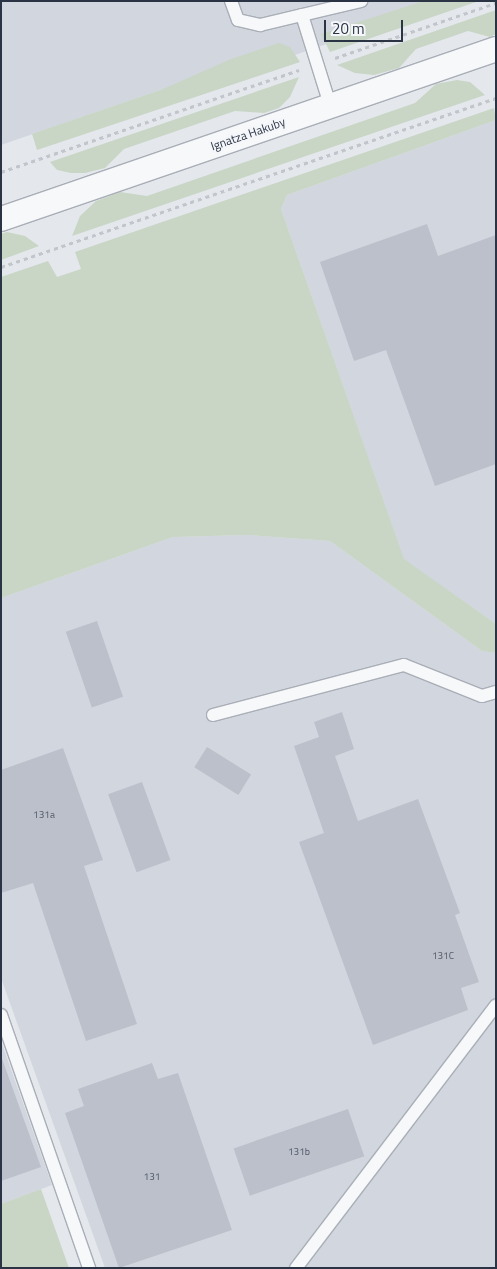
<!DOCTYPE html>
<html>
<head>
<meta charset="utf-8">
<style>
  body { margin:0 }
  #map { position:relative; width:497px; height:1269px; overflow:hidden; background:#e4e7ec; font-family:"Titillium Web",sans-serif }
  div>[style] { position:absolute }
  [style*='--x'] { left:calc(var(--x)*1px); top:calc(var(--y)*1px); width:calc(var(--w)*1px); rotate:calc(var(--a)*1deg) }
  .built>* { inset:0; background:#d2d6de }
  .green>* { inset:0; background:#c9d6c5 }
  .building>* { inset:0; background:#bbc0ca; transform-origin:0 0 }
  .path>* { height:3px; margin-top:-1.5px; transform-origin:0; background:repeating-linear-gradient(90deg,#c2c5cb 0 4px,transparent 0 8px) }
  .roads { filter:drop-shadow(1px 0 #a9aeb7) drop-shadow(-1px 0 #a9aeb7) drop-shadow(0 1px #a9aeb7) drop-shadow(0 -1px #a9aeb7) }
  .lane>* { height:12px; margin:-6px; padding:0 6px; transform-origin:6px; border-radius:6px; background:#f7f8fa }
  .street>* { height:24px; margin:-12px; padding:0 12px; transform-origin:12px; border-radius:12px; background:#f7f8fa }
  span { translate:-50% -50%; white-space:nowrap; text-align:center; line-height:1.15; -webkit-text-stroke:4.5px #f4f6f9; paint-order:stroke }
  .number-label { font-size:10px; color:#4f5766 }
  .number-label span { -webkit-text-stroke-width:0 }
  .street-label { font-size:12px; color:#2b3445 }
  .frame { position:absolute; inset:0; border:2px solid #2b3445; pointer-events:none }
  .scale { position:absolute; left:324px; top:20px; width:79px; height:22px; box-sizing:border-box; border:2px solid #2b3445; border-top:0; padding-left:6px; font-size:15px; line-height:18px; white-space:nowrap; color:#2b3445; -webkit-text-stroke:4px #f4f6f9; paint-order:stroke }
</style>
</head>
<body>
<div id="map">
  <div class="built">
    <div style="clip-path:polygon(1px 1px,452px 1px,167px 99px,163px 89px,1px 145px)"></div>
    <div style="clip-path:polygon(496px 120px,496px 624px,404px 560px,281px 209px,287px 195px)"></div>
    <div style="clip-path:polygon(248px 535px,330px 541px,482px 651px,496px 653px,496px 1268px,105px 1268px,1px 978px,1px 598px,173px 537px)"></div>
    <div style="clip-path:polygon(1px 1041px,52px 1185px,1px 1204px)"></div>
  </div>
  <div class="green">
    <div style="clip-path:polygon(424px 1px,479px 1px,330px 52px,321px 34px)"></div>
    <div style="clip-path:polygon(496px 10px,496px 34px,490px 37px,468px 31px,416px 49px,399px 68px,374px 75px,355px 73px,337px 65px)"></div>
    <div style="clip-path:polygon(279px 43px,290px 47px,300px 62px,37px 150px,32px 134px,163px 89px,231px 59px)"></div>
    <div style="clip-path:polygon(299px 77px,290px 97px,279px 108px,264px 113px,235px 111px,124px 149px,105px 168px,85px 173px,71px 173px,57px 170px,50px 162px)"></div>
    <div style="clip-path:polygon(457px 80px,470px 82px,485px 95px,72px 236px,80px 216px,96px 201px,120px 192px,147px 196px,415px 103px,436px 84px)"></div>
    <div style="clip-path:polygon(494px 108px,496px 120px,287px 195px,281px 209px,404px 559px,496px 624px,496px 653px,482px 651px,330px 541px,248px 535px,173px 537px,1px 598px,1px 277px,48px 261px,57px 277px,81px 269px,75px 252px)"></div>
    <div style="clip-path:polygon(7px 232px,25px 236px,39px 246px,1px 260px,1px 234px)"></div>
    <div style="clip-path:polygon(41px 1189px,69px 1268px,1px 1268px,1px 1204px)"></div>
  </div>
  <div class="building">
    <div style="clip-path:polygon(427px 224px,438px 256px,496px 235px,496px 464px,435px 486px,386px 350px,354px 361px,320px 262px)"></div>
    <div style="left:97px;top:621px;width:80px;height:33px;rotate:71deg"></div>
    <div style="clip-path:polygon(342px 712px,354px 749px,335px 756px,358px 821px,418px 799px,460px 913px,455px 915px,479px 982px,461px 988px,468px 1010px,373px 1045px,299px 842px,324px 833px,294px 746px,319px 737px,314px 722px)"></div>
    <div style="left:207px;top:747px;width:52px;height:24px;rotate:32deg"></div>
    <div style="clip-path:polygon(63px 748px,103px 860px,84px 866px,137px 1024px,86px 1041px,33px 883px,1px 893px,1px 770px)"></div>
    <div style="left:142px;top:782px;width:83px;height:36px;rotate:70deg"></div>
    <div style="clip-path:polygon(1px 1056px,41px 1167px,1px 1181px)"></div>
    <div style="clip-path:polygon(152px 1063px,158px 1079px,178px 1073px,232px 1230px,119px 1268px,65px 1113px,84px 1106px,78px 1089px)"></div>
    <div style="left:348px;top:1109px;width:50px;height:121px;rotate:71deg"></div>
  </div>
  <div class="path">
    <div style="--x:335;--y:58;--w:170;--a:-18.9"></div>
    <div style="--x:1;--y:172;--w:315;--a:-18.9"></div>
    <div style="--x:1;--y:267;--w:523;--a:-18.85"></div>
  </div>
  <div class="roads">
    <div class="lane">
      <div style="--x:231;--y:1;--w:20;--a:70"></div>
      <div style="--x:238;--y:20;--w:23;--a:13"></div>
      <div style="--x:260;--y:25;--w:43;--a:-13.4"></div>
      <div style="--x:302;--y:15;--w:94;--a:72.7"></div>
      <div style="--x:302;--y:15;--w:61;--a:-13.3"></div>
      <div style="--x:213;--y:715;--w:197;--a:-14.7"></div>
      <div style="--x:404;--y:665;--w:84;--a:21.7"></div>
      <div style="--x:482;--y:696;--w:15;--a:-16"></div>
      <div style="--x:1;--y:1015;--w:268;--a:70.8"></div>
      <div style="--x:296;--y:1268;--w:330;--a:-52.7"></div>
    </div>
    <div class="street">
      <div style="--x:1;--y:219;--w:523;--a:-18.95"></div>
    </div>
  </div>
  <div class="number-label">
    <span style="left:44px;top:815px">131a</span>
    <span style="left:443px;top:956px">131C</span>
    <span style="left:299px;top:1152px">131b</span>
    <span style="left:152px;top:1177px">131</span>
  </div>
  <div class="street-label">
    <span style="left:248px;top:134px;rotate:-19deg">Ignatza Hakuby</span>
  </div>
  <div class="frame"></div>
  <div class="scale">20 m</div>
</div>
</body>
</html>
